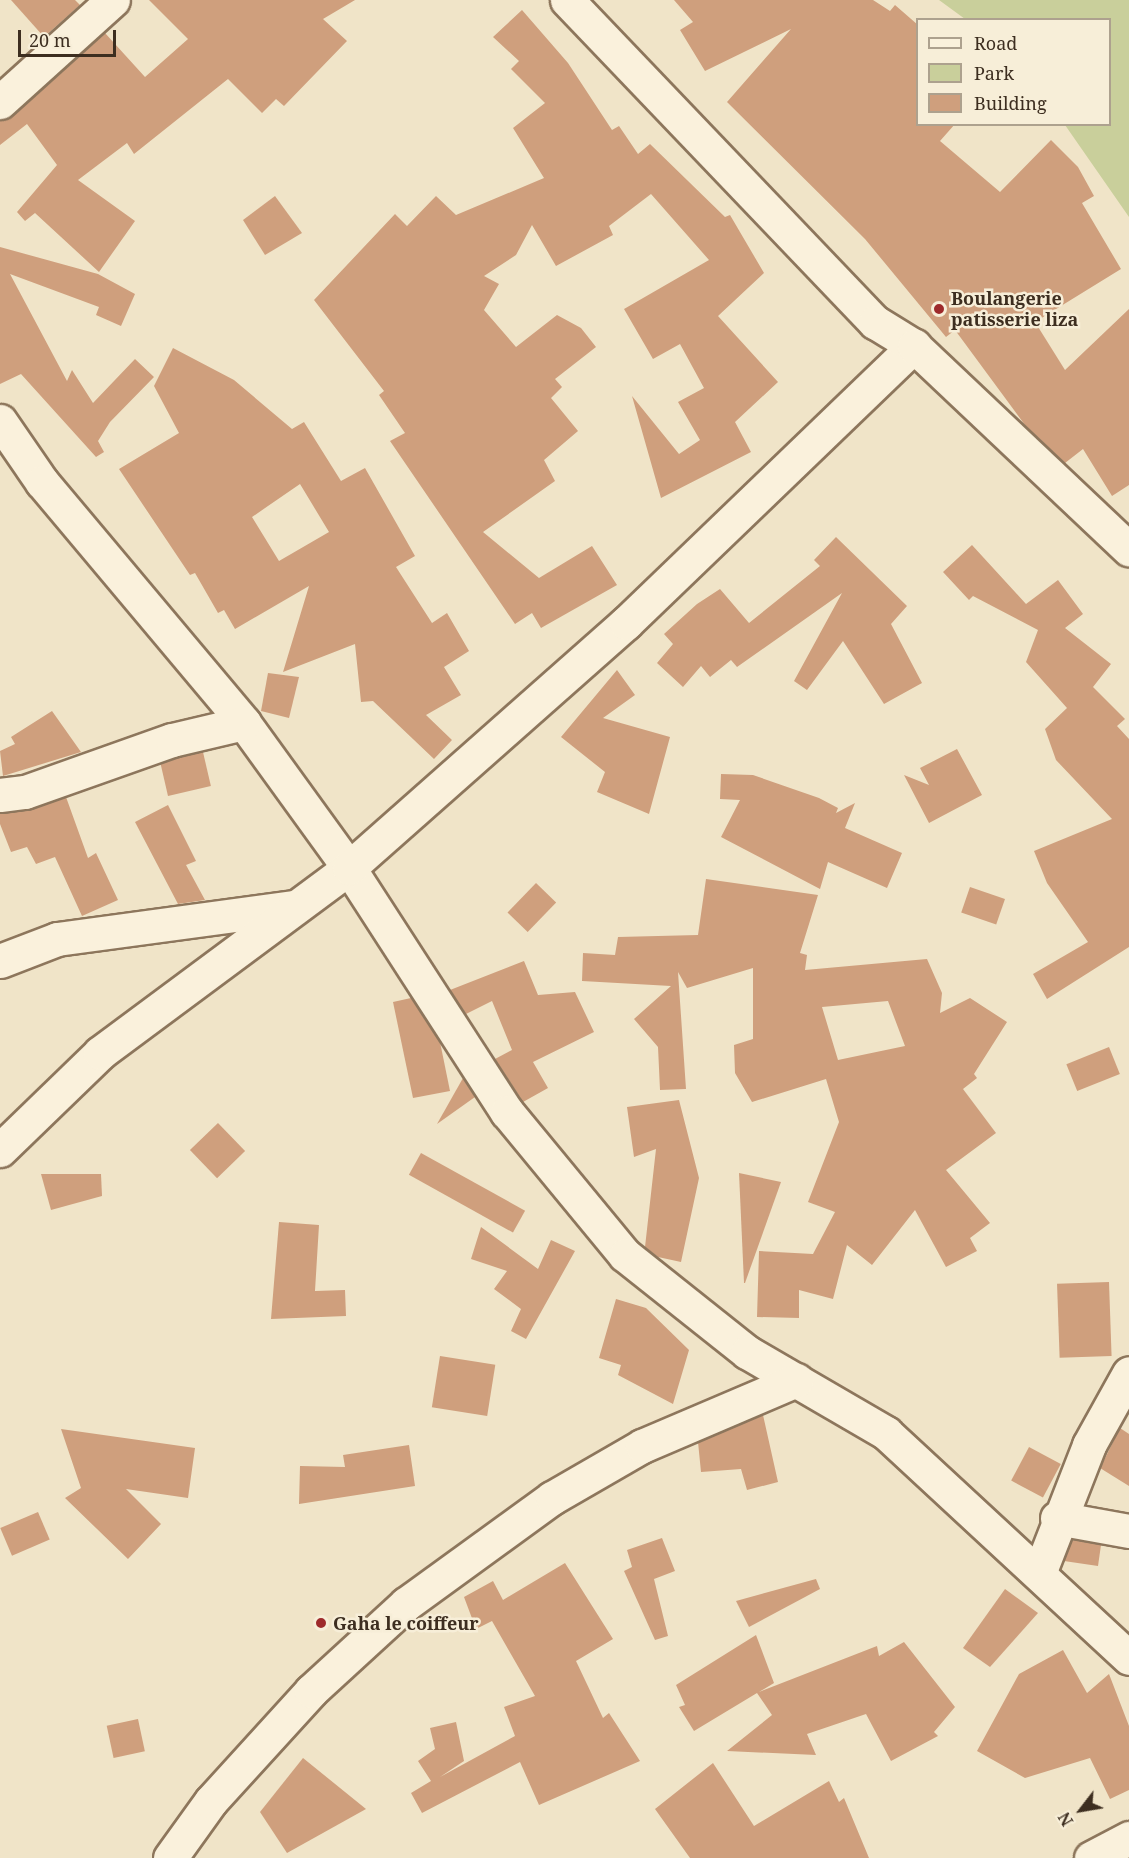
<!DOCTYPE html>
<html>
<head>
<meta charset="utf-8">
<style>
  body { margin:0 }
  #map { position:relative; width:1129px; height:1858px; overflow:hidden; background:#f0e4c8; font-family:"Noto Serif",serif }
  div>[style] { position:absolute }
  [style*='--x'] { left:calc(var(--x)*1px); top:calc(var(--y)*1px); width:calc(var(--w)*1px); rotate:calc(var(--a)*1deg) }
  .green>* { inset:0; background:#c9cf9b }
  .building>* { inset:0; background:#cf9f7d; transform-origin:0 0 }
  .roads { filter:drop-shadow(2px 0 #8d765c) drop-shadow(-2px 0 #8d765c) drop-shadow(0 2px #8d765c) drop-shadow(0 -2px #8d765c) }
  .street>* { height:33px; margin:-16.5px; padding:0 16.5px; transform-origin:16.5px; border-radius:16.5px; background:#faf1dc }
  .secondary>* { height:33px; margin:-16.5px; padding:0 16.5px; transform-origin:16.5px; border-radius:16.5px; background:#faf1dc }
  .dots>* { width:16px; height:16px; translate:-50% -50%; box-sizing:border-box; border:3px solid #f7eed8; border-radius:50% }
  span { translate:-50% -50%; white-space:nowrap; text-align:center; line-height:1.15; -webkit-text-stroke:5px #f7eed8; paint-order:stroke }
  .poi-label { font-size:18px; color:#3d2e20; font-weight:700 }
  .left { translate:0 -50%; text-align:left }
  .legend { position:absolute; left:916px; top:18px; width:195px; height:108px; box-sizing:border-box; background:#f7eed8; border:2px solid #ada18e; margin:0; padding:8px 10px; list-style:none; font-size:18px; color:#3d2e20 }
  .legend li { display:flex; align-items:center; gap:12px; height:30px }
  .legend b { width:30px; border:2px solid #ada18e }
  .north { position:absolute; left:1051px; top:1780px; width:60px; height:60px; -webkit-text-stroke:4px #f7eed8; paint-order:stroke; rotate:239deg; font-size:16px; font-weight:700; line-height:24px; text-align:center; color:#3d2e20 }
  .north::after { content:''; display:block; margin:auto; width:21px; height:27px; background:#3d2e20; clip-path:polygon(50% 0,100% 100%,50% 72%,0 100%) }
  .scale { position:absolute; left:18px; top:30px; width:98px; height:27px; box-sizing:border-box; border:3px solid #3d2e20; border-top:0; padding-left:8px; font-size:18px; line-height:21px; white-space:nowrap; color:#3d2e20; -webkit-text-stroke:4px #f7eed8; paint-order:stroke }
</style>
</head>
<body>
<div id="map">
  <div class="green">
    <div style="clip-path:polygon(939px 0,1129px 0,1129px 217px,1065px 125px,1110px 124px,1110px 20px,965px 19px)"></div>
  </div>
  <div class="building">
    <div style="clip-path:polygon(11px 0,75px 0,80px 5px,44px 37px)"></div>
    <div style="clip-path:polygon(149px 0,355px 0,323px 19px,347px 41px,284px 106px,276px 99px,262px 113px,228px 79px,134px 154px,127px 143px,78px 180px,135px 221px,99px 272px,35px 213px,25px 221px,17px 212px,57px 165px,27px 124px,0 145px,0 120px,13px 116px,105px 33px,145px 77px,188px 39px)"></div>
    <div style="clip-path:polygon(674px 0,873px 0,890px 11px,895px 5px,918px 25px,918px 124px,955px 124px,940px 141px,1000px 192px,1051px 140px,1078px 167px,1094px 196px,1082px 203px,1121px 269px,1035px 322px,1065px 370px,1129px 309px,1129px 485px,1112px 496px,1083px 449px,1065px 463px,1025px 425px,955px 330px,946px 337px,865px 239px,727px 102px,791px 29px,705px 71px,680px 30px,693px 22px)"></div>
    <div style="clip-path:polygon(522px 10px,568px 63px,612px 130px,619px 126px,638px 154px,650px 144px,725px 217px,730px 215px,764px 273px,718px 316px,778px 382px,735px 422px,751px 452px,661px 498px,632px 396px,679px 454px,700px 440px,678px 402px,704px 388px,680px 344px,653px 359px,624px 309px,709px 260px,651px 194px,609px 226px,613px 235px,556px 266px,532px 225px,516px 255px,484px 276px,499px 284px,484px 310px,516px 347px,557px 315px,581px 328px,596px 347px,555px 379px,562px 387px,551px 398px,578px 431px,544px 460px,555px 481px,483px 532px,539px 578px,592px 546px,617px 585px,541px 628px,532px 613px,515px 624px,390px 441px,405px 433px,379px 395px,384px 391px,314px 300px,395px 214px,407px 226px,436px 196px,456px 215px,544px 178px,513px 128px,545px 103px,511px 69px,519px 61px,493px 37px)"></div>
    <div style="clip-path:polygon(275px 196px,302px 233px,265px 255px,243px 220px)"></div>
    <div style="clip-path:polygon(0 247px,98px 274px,135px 294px,121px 326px,96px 315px,99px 307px,10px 274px,67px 381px,72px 370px,93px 403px,135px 359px,154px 377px,110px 422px,98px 441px,104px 452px,96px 457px,21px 374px,0 384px)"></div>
    <div style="clip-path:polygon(evenodd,173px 348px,234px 380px,292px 429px,304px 422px,341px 481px,365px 468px,415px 556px,396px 567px,432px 623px,447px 613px,469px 651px,444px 667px,461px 695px,426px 715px,452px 740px,434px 759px,373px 701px,361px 702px,355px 644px,283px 672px,309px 586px,235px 629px,224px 610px,218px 613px,195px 573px,190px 575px,119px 469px,179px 433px,154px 386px,173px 348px,300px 484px,329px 532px,279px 561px,252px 517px,300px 484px)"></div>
    <div style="clip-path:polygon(836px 537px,907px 606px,891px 624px,922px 683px,884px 704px,843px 641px,807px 690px,794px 681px,842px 593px,737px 667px,731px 660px,710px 677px,701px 666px,683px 687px,657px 663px,673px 644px,664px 634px,697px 604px,720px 589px,749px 623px,820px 566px,814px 560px)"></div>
    <div style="clip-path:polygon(972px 545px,1026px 604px,1058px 580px,1083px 614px,1065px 628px,1111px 664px,1093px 687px,1125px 719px,1117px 726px,1129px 739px,1129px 947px,1047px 999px,1033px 974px,1088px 942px,1047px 883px,1034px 851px,1112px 819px,1056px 760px,1045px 729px,1067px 708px,1026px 662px,1038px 630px,973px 596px,969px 600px,943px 572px)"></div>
    <div style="clip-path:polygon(617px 670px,635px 695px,603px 718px,670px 737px,649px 814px,597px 792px,605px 772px,561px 737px)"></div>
    <div style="clip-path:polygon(268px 673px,299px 677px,289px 718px,261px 711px)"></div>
    <div style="clip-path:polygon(52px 711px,81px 752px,3px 776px,0 751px,15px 744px,11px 737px)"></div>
    <div style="clip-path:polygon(957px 749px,982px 795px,929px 823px,904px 775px,929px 785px,920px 768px)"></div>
    <div style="left:203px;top:752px;width:35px;height:44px;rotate:77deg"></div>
    <div style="clip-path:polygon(721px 774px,753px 775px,819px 798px,838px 808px,836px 813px,855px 803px,845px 828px,902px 853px,887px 888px,828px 862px,820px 889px,721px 837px,740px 800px,720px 799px)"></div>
    <div style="clip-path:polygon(66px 797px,88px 858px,96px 853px,118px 900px,82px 916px,55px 857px,36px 864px,27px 847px,11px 852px,0 824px,0 813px)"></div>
    <div style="clip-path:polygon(168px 805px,196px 861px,186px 865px,205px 900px,178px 904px,135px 822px)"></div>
    <div style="clip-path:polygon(evenodd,706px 879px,818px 895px,800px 953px,807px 955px,805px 970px,927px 959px,942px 993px,940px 1013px,970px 998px,1007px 1022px,974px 1074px,977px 1078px,963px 1089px,996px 1133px,946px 1170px,990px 1223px,970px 1238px,977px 1251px,946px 1267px,915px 1210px,872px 1265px,847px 1245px,833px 1299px,799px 1290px,799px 1318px,757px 1317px,759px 1251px,813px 1254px,835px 1212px,808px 1202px,839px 1122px,826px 1079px,752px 1102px,735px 1073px,734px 1045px,753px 1039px,753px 968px,687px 988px,678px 972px,686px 1089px,660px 1090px,658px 1047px,634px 1019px,671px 986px,582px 981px,583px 953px,615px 955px,618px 937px,698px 935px,706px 879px,888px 1001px,905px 1046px,838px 1060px,822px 1007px,888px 1001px)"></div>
    <div style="left:536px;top:883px;width:28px;height:41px;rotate:44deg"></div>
    <div style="left:970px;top:887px;width:37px;height:27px;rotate:19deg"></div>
    <div style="clip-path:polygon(524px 961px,538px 995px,575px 992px,594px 1032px,533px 1062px,548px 1088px,523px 1102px,495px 1059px,512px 1050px,492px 1001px,466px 1014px,450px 990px)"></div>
    <div style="clip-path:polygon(411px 998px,440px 1042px,450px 1091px,413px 1098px,393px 1002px)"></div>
    <div style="left:1109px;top:1047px;width:29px;height:46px;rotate:68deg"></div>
    <div style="clip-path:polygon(463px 1078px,475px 1097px,437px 1124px)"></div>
    <div style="clip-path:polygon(679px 1100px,699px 1178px,681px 1262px,658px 1257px,645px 1247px,656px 1149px,634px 1157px,627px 1107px)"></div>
    <div style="left:218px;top:1123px;width:39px;height:39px;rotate:46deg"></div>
    <div style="left:421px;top:1153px;width:119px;height:25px;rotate:29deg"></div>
    <div style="clip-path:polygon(739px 1173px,781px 1182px,745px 1283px,744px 1283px)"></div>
    <div style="clip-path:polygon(41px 1174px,101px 1174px,102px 1196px,51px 1210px)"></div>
    <div style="clip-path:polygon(279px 1222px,319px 1225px,315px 1291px,345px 1290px,346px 1316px,271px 1319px)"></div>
    <div style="clip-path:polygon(481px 1227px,538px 1269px,551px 1240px,575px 1251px,526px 1339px,511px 1331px,521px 1309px,494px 1289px,507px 1271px,471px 1259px)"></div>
    <div style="left:1109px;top:1282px;width:74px;height:52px;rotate:88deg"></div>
    <div style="clip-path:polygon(616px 1299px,646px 1308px,689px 1350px,673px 1404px,618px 1375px,621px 1365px,599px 1358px)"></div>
    <div style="left:440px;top:1356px;width:56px;height:52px;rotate:9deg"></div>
    <div style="clip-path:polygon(763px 1415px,778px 1482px,747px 1490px,741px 1469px,701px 1472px,698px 1442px)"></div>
    <div style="clip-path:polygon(1120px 1428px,1129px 1434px,1129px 1486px,1100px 1468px)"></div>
    <div style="clip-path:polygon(61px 1429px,195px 1448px,188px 1498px,126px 1489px,161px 1524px,128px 1559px,65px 1498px,81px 1488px)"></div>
    <div style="clip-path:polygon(409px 1445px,415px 1486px,299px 1504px,300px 1466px,345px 1467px,343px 1455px)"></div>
    <div style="left:1029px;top:1447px;width:36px;height:38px;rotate:28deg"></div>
    <div style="left:38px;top:1512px;width:30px;height:41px;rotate:67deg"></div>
    <div style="clip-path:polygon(662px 1538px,675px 1571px,654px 1579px,668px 1636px,655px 1640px,624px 1571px,632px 1567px,627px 1550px)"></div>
    <div style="clip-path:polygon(1072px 1540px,1101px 1545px,1098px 1566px,1064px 1561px)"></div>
    <div style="clip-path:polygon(565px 1563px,613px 1639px,576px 1661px,603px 1718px,609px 1713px,640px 1761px,539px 1805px,520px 1762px,422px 1813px,411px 1793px,431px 1781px,418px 1761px,435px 1749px,430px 1728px,456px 1722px,464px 1761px,440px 1777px,515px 1736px,504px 1707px,535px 1696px,492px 1621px,476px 1629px,464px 1597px,493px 1581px,503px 1600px)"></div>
    <div style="clip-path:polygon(816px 1579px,820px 1589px,749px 1627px,736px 1601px)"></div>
    <div style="clip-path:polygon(1005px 1589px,1038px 1613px,990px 1667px,963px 1648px)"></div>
    <div style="clip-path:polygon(756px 1635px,774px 1683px,759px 1692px,877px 1646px,879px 1656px,904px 1642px,955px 1707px,934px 1732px,938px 1736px,891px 1761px,866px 1714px,807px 1734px,816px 1755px,727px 1751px,772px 1715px,757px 1693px,694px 1731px,679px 1707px,685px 1705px,676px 1685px)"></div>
    <div style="clip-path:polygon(1063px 1650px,1087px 1693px,1109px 1674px,1129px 1726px,1129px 1790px,1110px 1799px,1090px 1758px,1025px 1778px,977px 1751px,1019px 1674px)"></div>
    <div style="left:138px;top:1719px;width:33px;height:32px;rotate:78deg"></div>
    <div style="clip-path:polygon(303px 1758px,366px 1809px,287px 1853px,260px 1812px)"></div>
    <div style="clip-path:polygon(713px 1763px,754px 1826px,829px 1781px,839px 1802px,844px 1798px,869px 1858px,690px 1858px,655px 1809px)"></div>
  </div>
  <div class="roads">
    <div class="street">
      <div style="--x:0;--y:102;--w:152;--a:-42.1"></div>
      <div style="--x:0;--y:421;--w:74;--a:55.5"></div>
      <div style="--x:42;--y:482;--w:314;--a:50"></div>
      <div style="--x:244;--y:723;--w:179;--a:54.1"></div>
      <div style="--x:349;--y:868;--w:291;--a:57.1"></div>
      <div style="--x:507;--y:1112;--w:185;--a:50.5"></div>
      <div style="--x:625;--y:1255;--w:156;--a:38.5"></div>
      <div style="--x:747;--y:1352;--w:161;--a:30.2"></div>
      <div style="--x:886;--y:1433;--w:331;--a:42.8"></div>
      <div style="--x:0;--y:795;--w:25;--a:-7"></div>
      <div style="--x:25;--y:792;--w:156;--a:-19.5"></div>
      <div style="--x:172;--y:740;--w:74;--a:-13.3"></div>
      <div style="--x:0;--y:961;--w:61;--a:-21.1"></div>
      <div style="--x:57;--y:939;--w:238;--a:-7.7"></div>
      <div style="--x:0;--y:1150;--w:139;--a:-44.1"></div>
      <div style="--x:100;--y:1053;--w:310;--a:-36.6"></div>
      <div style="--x:349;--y:868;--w:370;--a:-41.5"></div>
      <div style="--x:626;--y:623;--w:400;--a:-43.9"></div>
      <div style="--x:1057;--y:1518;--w:73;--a:10.2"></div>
      <div style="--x:1040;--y:1571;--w:135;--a:-68.7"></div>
      <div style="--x:1089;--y:1445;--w:82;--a:-60.9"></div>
      <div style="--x:170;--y:1858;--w:70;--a:-54.3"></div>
      <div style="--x:211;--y:1801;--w:149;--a:-47.7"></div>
      <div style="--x:311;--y:1691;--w:129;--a:-42.5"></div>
      <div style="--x:406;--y:1604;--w:180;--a:-36"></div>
      <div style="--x:552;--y:1498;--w:104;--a:-30"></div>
      <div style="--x:642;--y:1446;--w:168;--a:-23.1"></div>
      <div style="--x:1091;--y:1858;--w:43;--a:-27.8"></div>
    </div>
    <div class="secondary">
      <div style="--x:567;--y:0;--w:446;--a:46.3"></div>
      <div style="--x:875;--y:322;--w:46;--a:31.6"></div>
      <div style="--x:914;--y:346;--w:296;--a:43.4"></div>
    </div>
  </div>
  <div class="dots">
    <div style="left:939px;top:309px;background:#9e2a2b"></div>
    <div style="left:321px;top:1623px;background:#9e2a2b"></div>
  </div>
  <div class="poi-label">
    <span class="left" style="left:951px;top:309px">Boulangerie<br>patisserie liza</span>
    <span class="left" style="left:333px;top:1623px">Gaha le coiffeur</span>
  </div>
  <ul class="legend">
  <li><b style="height:8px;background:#faf1dc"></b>Road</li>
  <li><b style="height:16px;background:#c9cf9b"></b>Park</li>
  <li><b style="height:16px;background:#cf9f7d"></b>Building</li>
  </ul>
  <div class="north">N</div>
  <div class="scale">20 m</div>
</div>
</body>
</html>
